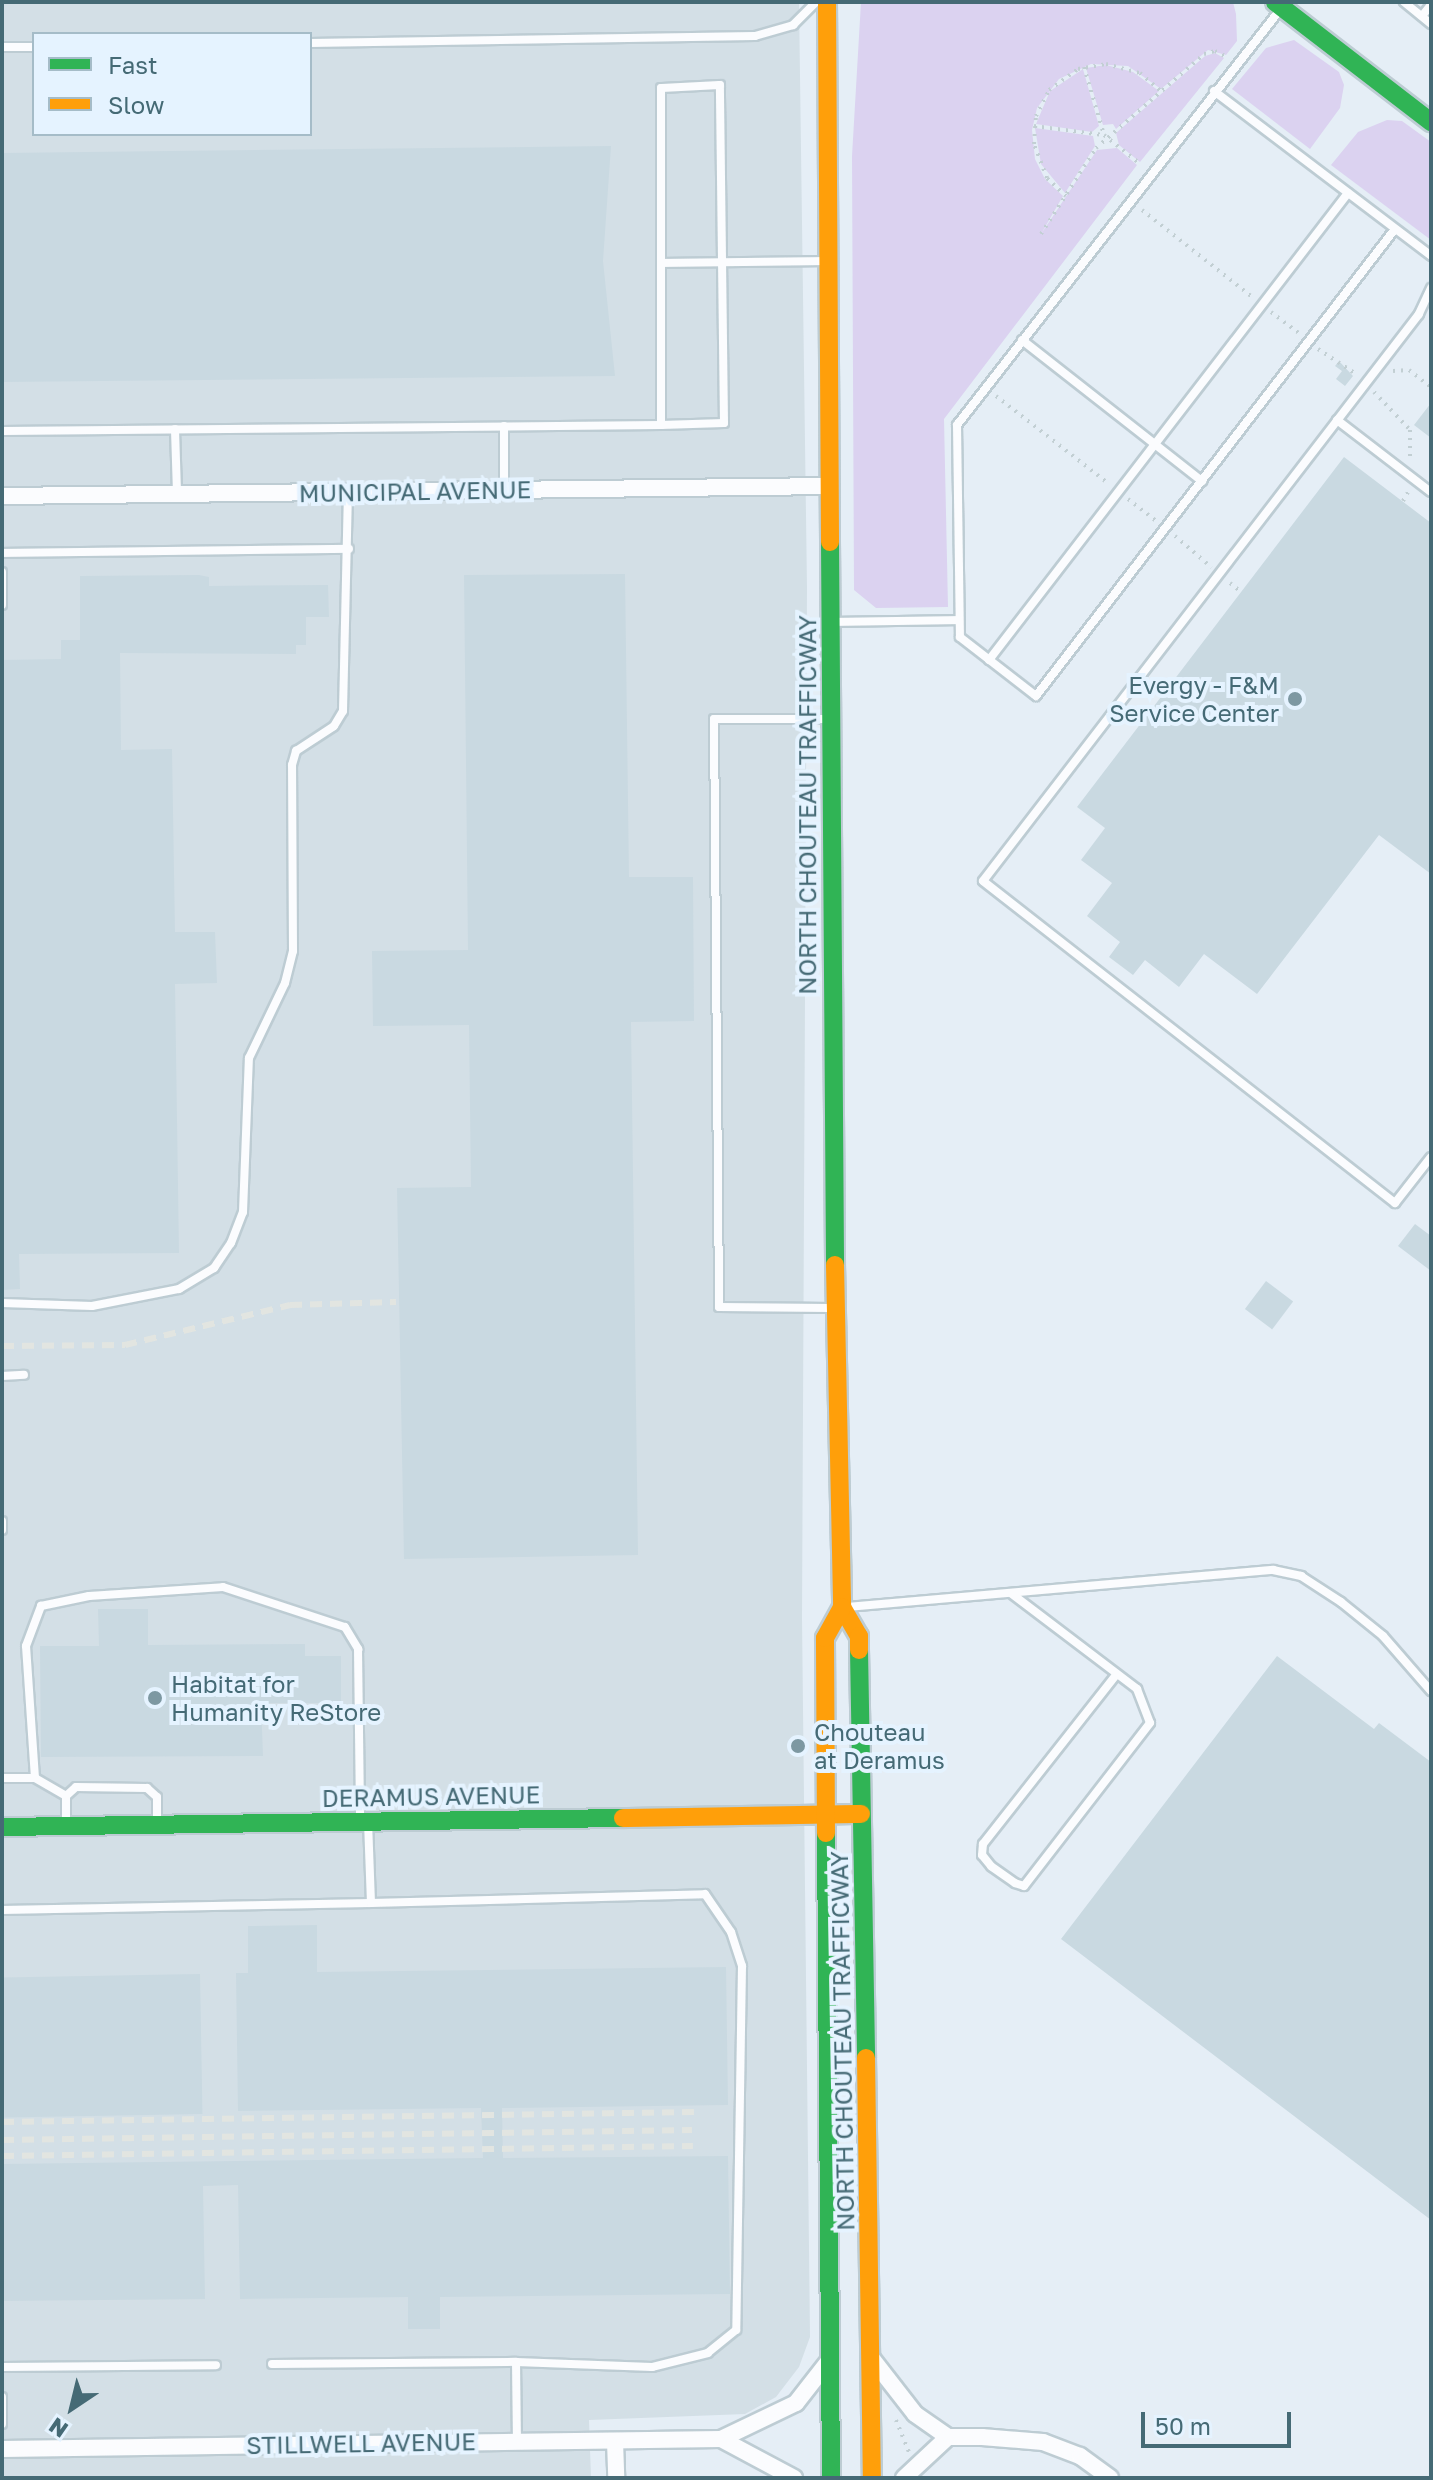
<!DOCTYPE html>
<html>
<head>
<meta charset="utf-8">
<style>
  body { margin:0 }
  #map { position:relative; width:1433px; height:2480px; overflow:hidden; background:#e5eef6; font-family:"Golos Text",sans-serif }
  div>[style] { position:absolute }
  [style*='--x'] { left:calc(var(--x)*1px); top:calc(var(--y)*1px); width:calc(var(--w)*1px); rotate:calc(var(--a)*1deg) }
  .industrial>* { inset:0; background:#d3dfe6 }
  .green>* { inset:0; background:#dbd2f0 }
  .building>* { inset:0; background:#c9d9e1; transform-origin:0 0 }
  .path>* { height:4px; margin-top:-2px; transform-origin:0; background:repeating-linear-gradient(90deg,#c2cfd3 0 2px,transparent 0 8px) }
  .roads { filter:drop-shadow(2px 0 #bdccd3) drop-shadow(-2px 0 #bdccd3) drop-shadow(0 2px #bdccd3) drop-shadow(0 -2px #bdccd3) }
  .lane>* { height:8px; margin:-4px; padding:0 4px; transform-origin:4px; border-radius:4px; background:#fbfcfe }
  .street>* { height:16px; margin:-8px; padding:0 8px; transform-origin:8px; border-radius:8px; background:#fbfcfe }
  .fast>* { height:18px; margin:-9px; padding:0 9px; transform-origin:9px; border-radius:9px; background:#30b455 }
  .slow>* { height:18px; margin:-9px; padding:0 9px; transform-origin:9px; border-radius:9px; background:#ff9f0a }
  .rail>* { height:6px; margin-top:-3px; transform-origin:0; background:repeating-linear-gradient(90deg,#e2e5e1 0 12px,transparent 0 20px) }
  .dots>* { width:22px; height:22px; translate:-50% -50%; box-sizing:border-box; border:4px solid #e5f3ff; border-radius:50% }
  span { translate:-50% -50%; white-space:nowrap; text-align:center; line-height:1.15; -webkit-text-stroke:8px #e5f3ff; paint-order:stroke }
  .street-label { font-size:24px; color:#456a75 }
  .poi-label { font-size:24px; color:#456a75 }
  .right { translate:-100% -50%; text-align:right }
  .left { translate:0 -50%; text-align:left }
  .frame { position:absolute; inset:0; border:4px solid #456a75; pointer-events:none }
  .legend { position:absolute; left:32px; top:32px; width:280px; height:104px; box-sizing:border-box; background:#e5f3ff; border:2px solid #a5bcc8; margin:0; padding:10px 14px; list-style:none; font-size:24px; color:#456a75 }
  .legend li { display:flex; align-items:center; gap:16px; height:40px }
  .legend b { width:40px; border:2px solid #a5bcc8 }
  .north { position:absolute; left:32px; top:2368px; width:80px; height:80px; -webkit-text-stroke:6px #e5f3ff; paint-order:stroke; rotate:215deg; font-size:22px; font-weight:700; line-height:32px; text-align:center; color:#456a75 }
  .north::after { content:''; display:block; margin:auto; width:28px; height:36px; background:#456a75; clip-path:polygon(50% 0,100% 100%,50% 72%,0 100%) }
  .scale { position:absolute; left:1141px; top:2412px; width:150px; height:36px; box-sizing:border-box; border:4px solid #456a75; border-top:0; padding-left:10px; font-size:24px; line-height:28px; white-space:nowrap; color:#456a75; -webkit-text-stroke:6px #e5f3ff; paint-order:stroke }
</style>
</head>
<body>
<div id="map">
  <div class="industrial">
    <div style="clip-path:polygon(evenodd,2px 2px,799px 2px,807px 588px,802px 1618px,810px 2337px,799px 2367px,776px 2397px,745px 2414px,589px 2420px,591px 2478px,2px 2478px,2px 2px,34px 34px,310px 34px,310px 134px,34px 134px,34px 34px)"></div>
  </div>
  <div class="green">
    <div style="clip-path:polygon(861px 2px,1233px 2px,1236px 14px,1237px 41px,1226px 55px,1208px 50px,1161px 89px,1128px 66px,1091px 64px,1059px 79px,1037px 108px,1032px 130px,1035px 159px,1045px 179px,1063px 196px,1041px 234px,1097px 150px,1117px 148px,1137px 165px,944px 419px,948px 607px,876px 608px,854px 590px,852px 156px)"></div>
    <div style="clip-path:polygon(1294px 40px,1339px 72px,1344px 85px,1340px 108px,1310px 149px,1232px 89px,1266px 48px)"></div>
    <div style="clip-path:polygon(1215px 53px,1224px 58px,1140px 162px,1119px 145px,1116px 133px,1205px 56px)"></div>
    <div style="clip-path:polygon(1106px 65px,1133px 72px,1159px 91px,1116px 129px,1113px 124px,1103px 125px,1086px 68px)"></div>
    <div style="clip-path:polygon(1083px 69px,1099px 126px,1092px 132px,1036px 124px,1050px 91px)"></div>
    <div style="clip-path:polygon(1387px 120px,1402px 121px,1431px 142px,1431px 240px,1331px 165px,1358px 132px)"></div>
    <div style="clip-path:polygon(1035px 128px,1093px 136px,1095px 146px,1065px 193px,1041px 164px)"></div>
  </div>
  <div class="building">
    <div style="clip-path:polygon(611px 146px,603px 261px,615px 376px,2px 382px,2px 153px)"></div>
    <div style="clip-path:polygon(1339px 361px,1353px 376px,1345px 386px,1336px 379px,1342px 371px,1335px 366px)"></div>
    <div style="clip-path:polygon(1431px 403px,1431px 438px,1414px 425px)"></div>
    <div style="clip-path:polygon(1344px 457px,1431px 523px,1431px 874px,1379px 835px,1257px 994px,1204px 954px,1179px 987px,1145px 960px,1133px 975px,1109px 957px,1120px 942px,1087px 916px,1112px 883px,1081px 860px,1105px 828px,1077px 807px)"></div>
    <div style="clip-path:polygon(625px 574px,629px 877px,693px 877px,694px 1021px,631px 1022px,638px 1555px,404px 1559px,397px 1188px,471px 1187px,469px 1025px,373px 1026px,372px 951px,468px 950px,464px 575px)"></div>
    <div style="clip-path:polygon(199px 575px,209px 577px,209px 586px,328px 585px,329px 617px,306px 617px,306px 645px,296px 645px,296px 654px,120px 653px,121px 750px,172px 749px,175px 932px,215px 932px,217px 983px,175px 984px,179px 1253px,19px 1254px,20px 1289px,2px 1290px,2px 660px,61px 659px,61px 640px,80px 640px,80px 576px)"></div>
    <div style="clip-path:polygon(1415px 1224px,1431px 1236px,1431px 1271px,1398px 1246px)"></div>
    <div style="left:1266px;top:1281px;width:34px;height:35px;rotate:37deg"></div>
    <div style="clip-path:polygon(98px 1609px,148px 1609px,148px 1645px,305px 1644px,305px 1656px,341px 1656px,341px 1703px,261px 1703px,263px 1756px,41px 1757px,40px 1646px,99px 1646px)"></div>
    <div style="clip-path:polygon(1277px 1656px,1374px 1729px,1379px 1723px,1431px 1762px,1431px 2220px,1061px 1939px)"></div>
    <div style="clip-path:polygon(317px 1925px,317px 1972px,726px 1967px,728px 2105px,502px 2108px,503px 2158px,728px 2156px,730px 2294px,440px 2297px,440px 2329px,408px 2329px,408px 2297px,240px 2299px,238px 2185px,203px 2186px,205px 2299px,2px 2301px,2px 2164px,483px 2158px,481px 2108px,238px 2111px,236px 1973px,248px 1973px,248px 1926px)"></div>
    <div style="left:200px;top:1974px;width:140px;height:198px;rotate:89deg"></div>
  </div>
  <div class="path">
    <div style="--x:1084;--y:67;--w:71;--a:73.6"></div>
    <div style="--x:1104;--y:135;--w:45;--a:38.7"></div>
    <div style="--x:1034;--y:126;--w:70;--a:7.4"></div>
    <div style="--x:1066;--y:196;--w:26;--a:-137"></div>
    <div style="--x:1047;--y:178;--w:36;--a:-111"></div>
    <div style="--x:1034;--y:144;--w:28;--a:-86"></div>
    <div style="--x:1036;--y:116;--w:29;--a:-63"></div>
    <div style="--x:1049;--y:90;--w:36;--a:-36"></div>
    <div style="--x:1078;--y:69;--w:28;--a:-10"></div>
    <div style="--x:1106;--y:64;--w:35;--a:15"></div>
    <div style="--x:1140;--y:73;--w:29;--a:41"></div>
    <div style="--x:1142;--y:210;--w:139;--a:38.3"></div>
    <div style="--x:1041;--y:234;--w:102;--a:-57.4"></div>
    <div style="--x:1096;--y:148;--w:143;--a:-41"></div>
    <div style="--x:1204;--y:54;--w:11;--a:-15"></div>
    <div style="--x:1215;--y:51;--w:13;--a:27"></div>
    <div style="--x:1271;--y:312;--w:35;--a:37"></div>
    <div style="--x:1318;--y:349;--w:45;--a:33.3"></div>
    <div style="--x:1393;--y:371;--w:16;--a:-4"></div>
    <div style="--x:1409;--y:370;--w:28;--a:38"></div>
    <div style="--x:1374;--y:392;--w:52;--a:46.5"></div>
    <div style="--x:1410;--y:430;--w:31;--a:90"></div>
    <div style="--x:996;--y:396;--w:143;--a:37.9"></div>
    <div style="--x:1128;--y:499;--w:36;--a:38"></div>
    <div style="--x:1403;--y:501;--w:13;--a:-61"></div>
    <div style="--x:1175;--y:536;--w:48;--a:40.7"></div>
    <div style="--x:1230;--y:583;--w:14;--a:39"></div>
    <div style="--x:896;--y:2420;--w:35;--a:68"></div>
  </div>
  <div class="roads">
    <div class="lane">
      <div style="--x:1404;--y:2;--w:35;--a:39"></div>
      <div style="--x:1279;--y:11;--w:524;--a:127.87"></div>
      <div style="--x:957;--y:425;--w:212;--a:89.2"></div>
      <div style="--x:960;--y:637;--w:96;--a:37.8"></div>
      <div style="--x:1036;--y:696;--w:589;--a:-52.45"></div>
      <div style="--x:1422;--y:16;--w:14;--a:-51"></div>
      <div style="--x:310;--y:43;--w:445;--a:-0.9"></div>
      <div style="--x:755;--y:36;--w:40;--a:-16"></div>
      <div style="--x:793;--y:25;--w:33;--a:-45"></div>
      <div style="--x:2;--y:47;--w:32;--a:0"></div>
      <div style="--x:1214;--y:91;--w:273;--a:37.2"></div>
      <div style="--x:662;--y:263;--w:163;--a:-0.7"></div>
      <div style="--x:1431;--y:288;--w:29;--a:115"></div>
      <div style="--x:1419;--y:314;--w:715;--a:127.56"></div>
      <div style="--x:983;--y:881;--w:523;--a:38.01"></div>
      <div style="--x:1395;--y:1203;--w:58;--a:-52"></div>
      <div style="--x:1022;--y:340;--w:229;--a:38.1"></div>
      <div style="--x:1337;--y:420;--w:118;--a:37.5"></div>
      <div style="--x:504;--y:426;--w:63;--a:90"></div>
      <div style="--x:175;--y:429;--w:65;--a:88.2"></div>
      <div style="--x:2;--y:431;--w:659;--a:-0.52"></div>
      <div style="--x:661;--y:425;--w:63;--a:-1.8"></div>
      <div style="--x:724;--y:423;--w:338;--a:-90.7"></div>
      <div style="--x:720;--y:85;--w:59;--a:177.1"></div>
      <div style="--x:661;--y:88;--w:337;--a:90"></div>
      <div style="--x:2;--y:553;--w:347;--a:-0.7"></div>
      <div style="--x:2;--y:572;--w:33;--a:90"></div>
      <div style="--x:834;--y:622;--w:125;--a:-0.9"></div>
      <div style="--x:989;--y:660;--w:589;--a:-52.45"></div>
      <div style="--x:829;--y:719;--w:115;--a:180"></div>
      <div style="--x:714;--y:719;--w:588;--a:89.51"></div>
      <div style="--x:719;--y:1307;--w:111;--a:0.5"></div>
      <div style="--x:2;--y:1303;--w:90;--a:1.9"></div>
      <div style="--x:92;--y:1306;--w:89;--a:-11.1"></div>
      <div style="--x:179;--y:1289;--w:41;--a:-31"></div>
      <div style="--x:214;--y:1268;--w:30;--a:-56"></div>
      <div style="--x:231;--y:1243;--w:33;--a:-69"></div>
      <div style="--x:243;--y:1212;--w:154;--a:-87.8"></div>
      <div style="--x:249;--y:1058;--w:83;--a:-64.4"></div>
      <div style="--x:285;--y:983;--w:33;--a:-76"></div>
      <div style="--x:293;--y:951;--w:186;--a:-90.3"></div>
      <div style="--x:292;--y:765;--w:15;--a:-74"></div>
      <div style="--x:296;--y:751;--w:45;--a:-33.3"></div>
      <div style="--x:334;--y:726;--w:17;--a:-59"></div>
      <div style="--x:343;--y:711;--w:219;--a:-88.7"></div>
      <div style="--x:2;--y:1376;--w:22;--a:-3"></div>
      <div style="--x:2;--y:1521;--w:9;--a:90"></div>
      <div style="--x:1012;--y:1594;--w:157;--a:37.2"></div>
      <div style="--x:1137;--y:1689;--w:36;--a:69"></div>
      <div style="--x:1150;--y:1723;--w:206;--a:127.7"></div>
      <div style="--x:1024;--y:1886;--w:9;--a:-162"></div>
      <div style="--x:1015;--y:1883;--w:29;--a:-145"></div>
      <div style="--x:991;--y:1866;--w:14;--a:-129"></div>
      <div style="--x:982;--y:1855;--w:11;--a:-85"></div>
      <div style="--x:983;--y:1844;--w:216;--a:-51.8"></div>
      <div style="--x:847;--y:1607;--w:428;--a:-5"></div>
      <div style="--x:1273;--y:1570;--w:29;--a:12"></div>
      <div style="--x:1301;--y:1576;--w:48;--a:33"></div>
      <div style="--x:1341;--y:1602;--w:54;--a:39"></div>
      <div style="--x:1383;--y:1636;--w:73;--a:48.9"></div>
      <div style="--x:2;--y:1778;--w:33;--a:0"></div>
      <div style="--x:35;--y:1778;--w:132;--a:-93.9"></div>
      <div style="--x:26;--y:1646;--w:43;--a:-69.4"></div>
      <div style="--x:41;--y:1606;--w:49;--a:-11.8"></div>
      <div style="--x:89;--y:1596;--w:134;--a:-3.8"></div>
      <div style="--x:223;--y:1587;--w:128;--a:18.2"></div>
      <div style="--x:345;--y:1627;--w:26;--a:59"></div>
      <div style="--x:358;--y:1649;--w:171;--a:89.3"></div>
      <div style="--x:35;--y:1778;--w:36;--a:30"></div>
      <div style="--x:66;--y:1826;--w:30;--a:-90"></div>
      <div style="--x:66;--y:1796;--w:13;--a:-42"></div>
      <div style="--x:76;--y:1787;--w:71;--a:0.8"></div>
      <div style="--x:147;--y:1788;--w:13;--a:42"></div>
      <div style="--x:157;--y:1797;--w:26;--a:90"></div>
      <div style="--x:371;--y:1903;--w:334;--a:-1.5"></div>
      <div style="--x:705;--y:1894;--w:46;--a:55.6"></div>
      <div style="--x:731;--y:1932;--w:36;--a:72"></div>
      <div style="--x:742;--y:1966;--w:364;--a:90.9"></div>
      <div style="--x:736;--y:2330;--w:36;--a:141"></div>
      <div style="--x:708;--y:2353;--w:58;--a:166"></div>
      <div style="--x:652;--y:2367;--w:136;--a:-177.9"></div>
      <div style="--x:516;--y:2362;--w:79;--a:89.3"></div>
      <div style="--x:2;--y:1910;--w:369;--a:-1.1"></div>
      <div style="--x:371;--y:1903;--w:81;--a:-92.1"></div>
      <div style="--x:272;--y:2364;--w:244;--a:-0.5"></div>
      <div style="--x:2;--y:2367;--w:214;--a:-0.5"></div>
      <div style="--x:2;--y:2397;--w:27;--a:90"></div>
    </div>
    <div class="street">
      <div style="--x:2;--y:496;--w:826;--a:-0.69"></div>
      <div style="--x:873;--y:2360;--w:68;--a:52.1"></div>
      <div style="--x:915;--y:2414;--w:40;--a:34.9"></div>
      <div style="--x:721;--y:2439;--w:83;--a:28.1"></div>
      <div style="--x:615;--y:2441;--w:37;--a:88"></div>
      <div style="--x:2;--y:2449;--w:719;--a:-0.8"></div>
      <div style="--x:721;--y:2439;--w:83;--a:-25.6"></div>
      <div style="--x:796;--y:2403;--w:52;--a:-52"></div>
      <div style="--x:904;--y:2478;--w:60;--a:-43"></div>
      <div style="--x:948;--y:2437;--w:34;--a:0"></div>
      <div style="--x:982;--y:2437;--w:61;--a:4.7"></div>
      <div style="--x:1043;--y:2442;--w:40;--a:21"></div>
      <div style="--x:1080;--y:2456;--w:37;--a:36"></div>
    </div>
    <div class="fast">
      <div style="--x:1275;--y:2;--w:197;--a:37.6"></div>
      <div style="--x:830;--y:542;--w:723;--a:89.6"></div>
      <div style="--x:859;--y:1650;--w:408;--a:89"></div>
      <div style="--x:2;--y:1827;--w:621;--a:-0.83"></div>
      <div style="--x:826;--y:1833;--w:645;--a:89.56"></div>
    </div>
    <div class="slow">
      <div style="--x:827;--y:2;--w:540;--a:89.68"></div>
      <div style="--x:835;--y:1265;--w:342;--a:88.8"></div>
      <div style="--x:842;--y:1607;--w:34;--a:60"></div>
      <div style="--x:859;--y:1636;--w:14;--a:90"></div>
      <div style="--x:623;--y:1818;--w:238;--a:-1"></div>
      <div style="--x:826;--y:1833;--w:195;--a:-90.3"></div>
      <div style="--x:825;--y:1638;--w:35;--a:-61"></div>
      <div style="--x:866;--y:2058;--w:420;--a:89.2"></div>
    </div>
  </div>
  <div class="rail">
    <div style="--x:2;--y:1346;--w:123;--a:-0.5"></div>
    <div style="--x:125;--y:1345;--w:170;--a:-13.6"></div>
    <div style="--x:290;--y:1305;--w:106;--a:-1.6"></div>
    <div style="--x:2;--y:2122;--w:692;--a:-0.83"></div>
    <div style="--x:2;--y:2140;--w:690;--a:-0.83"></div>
    <div style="--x:2;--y:2156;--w:691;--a:-0.83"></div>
  </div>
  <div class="dots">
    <div style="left:1295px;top:699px;background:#7d98a2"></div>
    <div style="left:155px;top:1698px;background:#7d98a2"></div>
    <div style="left:798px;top:1746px;background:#7d98a2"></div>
  </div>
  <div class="street-label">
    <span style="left:415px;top:491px;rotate:-1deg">MUNICIPAL AVENUE</span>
    <span style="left:807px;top:805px;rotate:-90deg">NORTH CHOUTEAU TRAFFICWAY</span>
    <span style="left:431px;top:1796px;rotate:-1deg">DERAMUS AVENUE</span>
    <span style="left:842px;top:2041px;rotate:-91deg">NORTH CHOUTEAU TRAFFICWAY</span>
    <span style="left:361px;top:2443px;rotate:-1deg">STILLWELL AVENUE</span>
  </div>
  <div class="poi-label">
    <span class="right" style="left:1279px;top:699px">Evergy - F&amp;M<br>Service Center</span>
    <span class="left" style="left:171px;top:1698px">Habitat for<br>Humanity ReStore</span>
    <span class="left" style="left:814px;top:1746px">Chouteau<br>at Deramus</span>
  </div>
  <div class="frame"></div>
  <ul class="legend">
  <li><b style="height:10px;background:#30b455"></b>Fast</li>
  <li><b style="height:10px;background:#ff9f0a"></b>Slow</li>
  </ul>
  <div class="north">N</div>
  <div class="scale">50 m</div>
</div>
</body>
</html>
